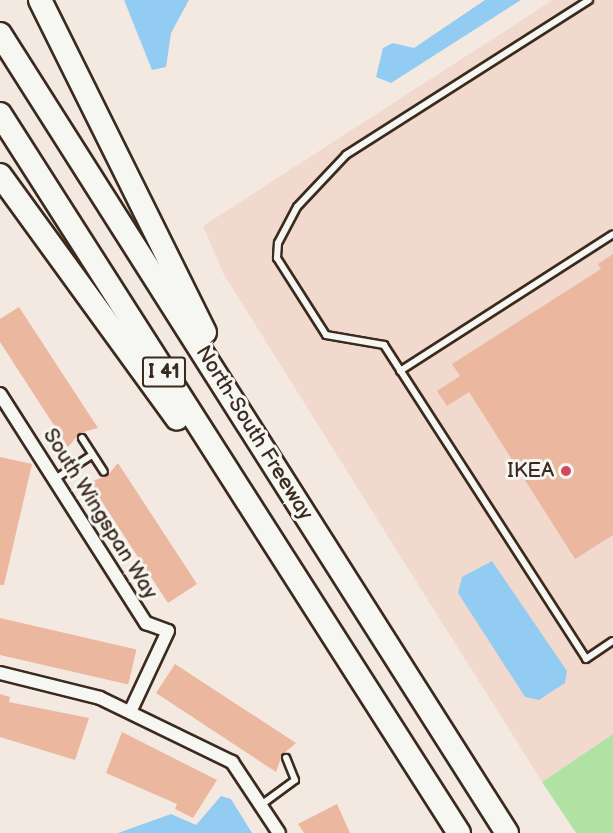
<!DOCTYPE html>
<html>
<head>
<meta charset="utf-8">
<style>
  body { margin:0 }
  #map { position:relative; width:613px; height:833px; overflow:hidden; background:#f4e9e1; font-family:"Balsamiq Sans",sans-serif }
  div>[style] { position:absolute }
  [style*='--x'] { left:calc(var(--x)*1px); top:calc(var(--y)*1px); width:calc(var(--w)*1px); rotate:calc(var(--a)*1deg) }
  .built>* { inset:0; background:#f1dacd }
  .green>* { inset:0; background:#b0e2a3 }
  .water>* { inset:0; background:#93ccf2 }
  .building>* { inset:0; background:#ebb79e; transform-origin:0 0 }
  .roads { filter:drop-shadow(2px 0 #3b2a1e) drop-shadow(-2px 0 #3b2a1e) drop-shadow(0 2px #3b2a1e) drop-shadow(0 -2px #3b2a1e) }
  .service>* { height:6px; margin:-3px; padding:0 3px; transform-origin:3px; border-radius:3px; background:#f6f6f2 }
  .minor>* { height:12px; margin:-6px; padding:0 6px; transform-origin:6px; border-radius:6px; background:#f6f6f2 }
  .motorway>* { height:22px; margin:-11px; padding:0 11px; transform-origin:11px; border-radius:11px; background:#f6f6f2 }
  .dots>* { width:16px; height:16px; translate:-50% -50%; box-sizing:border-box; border:3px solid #f6f6f2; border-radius:50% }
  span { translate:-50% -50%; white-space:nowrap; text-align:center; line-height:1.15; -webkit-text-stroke:6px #f6f6f2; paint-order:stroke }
  .shield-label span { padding:2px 4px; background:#f6f6f2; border:2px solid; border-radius:4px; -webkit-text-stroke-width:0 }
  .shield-label { font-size:20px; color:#3b2a1e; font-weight:700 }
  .street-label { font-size:21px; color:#3b2a1e }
  .poi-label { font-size:21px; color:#3b2a1e }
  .right { translate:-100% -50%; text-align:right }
</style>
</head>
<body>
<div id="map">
  <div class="built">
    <div style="clip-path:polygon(553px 0,613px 0,613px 734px,542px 782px,224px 275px,203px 226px)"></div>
  </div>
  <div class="green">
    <div style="clip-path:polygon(613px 734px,613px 833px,576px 833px,542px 782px)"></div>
  </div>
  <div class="water">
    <div style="clip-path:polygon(124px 0,189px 0,171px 33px,166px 67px,152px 70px)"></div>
    <div style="clip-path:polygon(485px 0,521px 0,391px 83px,376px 77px,383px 48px,393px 43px,414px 48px)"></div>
    <div style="clip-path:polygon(492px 561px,567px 671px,565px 683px,539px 700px,525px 697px,458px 593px,462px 577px)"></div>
    <div style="clip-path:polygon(221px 796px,231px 799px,252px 833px,118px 833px,171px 814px,196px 825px)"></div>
  </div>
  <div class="building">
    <div style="clip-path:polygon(613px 254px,613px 535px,575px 559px,469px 392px,447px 406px,437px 391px,460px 376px,452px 364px,601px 269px,598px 264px)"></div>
    <div style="clip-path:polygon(19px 307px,98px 428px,80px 433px,68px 447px,0 342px,0 319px)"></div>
    <div style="clip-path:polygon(0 457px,32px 464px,4px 585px,0 585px)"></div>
    <div style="clip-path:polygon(118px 463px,197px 584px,168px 603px,89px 482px,107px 476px)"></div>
    <div style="left:0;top:618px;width:140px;height:36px;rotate:13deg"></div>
    <div style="clip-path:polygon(175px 664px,296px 743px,282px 755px,276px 772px,156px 693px)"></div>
    <div style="clip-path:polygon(0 694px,10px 697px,9px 702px,89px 718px,75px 760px,0 737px)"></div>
    <div style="clip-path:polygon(122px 732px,217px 780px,193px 818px,175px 809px,177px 804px,106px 773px)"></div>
    <div style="clip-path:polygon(337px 804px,350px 833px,304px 833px,298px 824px)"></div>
  </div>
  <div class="roads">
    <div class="service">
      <div style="--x:589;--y:0;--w:288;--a:147.5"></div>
      <div style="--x:346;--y:155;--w:71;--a:133.3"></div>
      <div style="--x:297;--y:207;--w:41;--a:117.8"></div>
      <div style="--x:278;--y:243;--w:15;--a:94"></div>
      <div style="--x:277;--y:258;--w:91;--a:57.5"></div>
      <div style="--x:326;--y:335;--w:59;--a:9.8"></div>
      <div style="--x:384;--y:345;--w:373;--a:57.2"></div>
      <div style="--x:586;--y:659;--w:32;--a:-34"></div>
      <div style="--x:400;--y:371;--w:253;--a:-32.7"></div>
      <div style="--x:82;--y:438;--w:40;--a:57.1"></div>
      <div style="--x:55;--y:479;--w:44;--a:-33"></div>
      <div style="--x:261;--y:805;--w:42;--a:-36.3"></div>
      <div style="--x:295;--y:780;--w:24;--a:-112"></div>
    </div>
    <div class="minor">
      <div style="--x:0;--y:394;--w:272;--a:57.5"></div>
      <div style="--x:146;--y:623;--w:23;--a:20"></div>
      <div style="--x:168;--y:631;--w:87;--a:115.1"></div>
      <div style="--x:0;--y:673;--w:103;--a:14"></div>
      <div style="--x:100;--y:698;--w:147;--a:25.9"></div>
      <div style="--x:232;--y:762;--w:85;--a:56.5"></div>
    </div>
    <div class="motorway">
      <div style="--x:40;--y:0;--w:371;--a:63.6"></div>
      <div style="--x:0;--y:34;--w:946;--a:57.6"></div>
      <div style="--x:0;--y:114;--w:853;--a:57.45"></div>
      <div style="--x:0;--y:175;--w:301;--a:54"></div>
    </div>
  </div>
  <div class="dots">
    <div style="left:566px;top:471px;background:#d1495b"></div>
  </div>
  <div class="shield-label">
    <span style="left:164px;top:372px">I 41</span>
  </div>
  <div class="street-label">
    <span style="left:254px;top:433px;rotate:58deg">North-South Freeway</span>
    <span style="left:100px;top:514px;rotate:58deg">South Wingspan Way</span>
  </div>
  <div class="poi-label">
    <span class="right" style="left:554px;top:471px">IKEA</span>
  </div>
</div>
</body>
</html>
